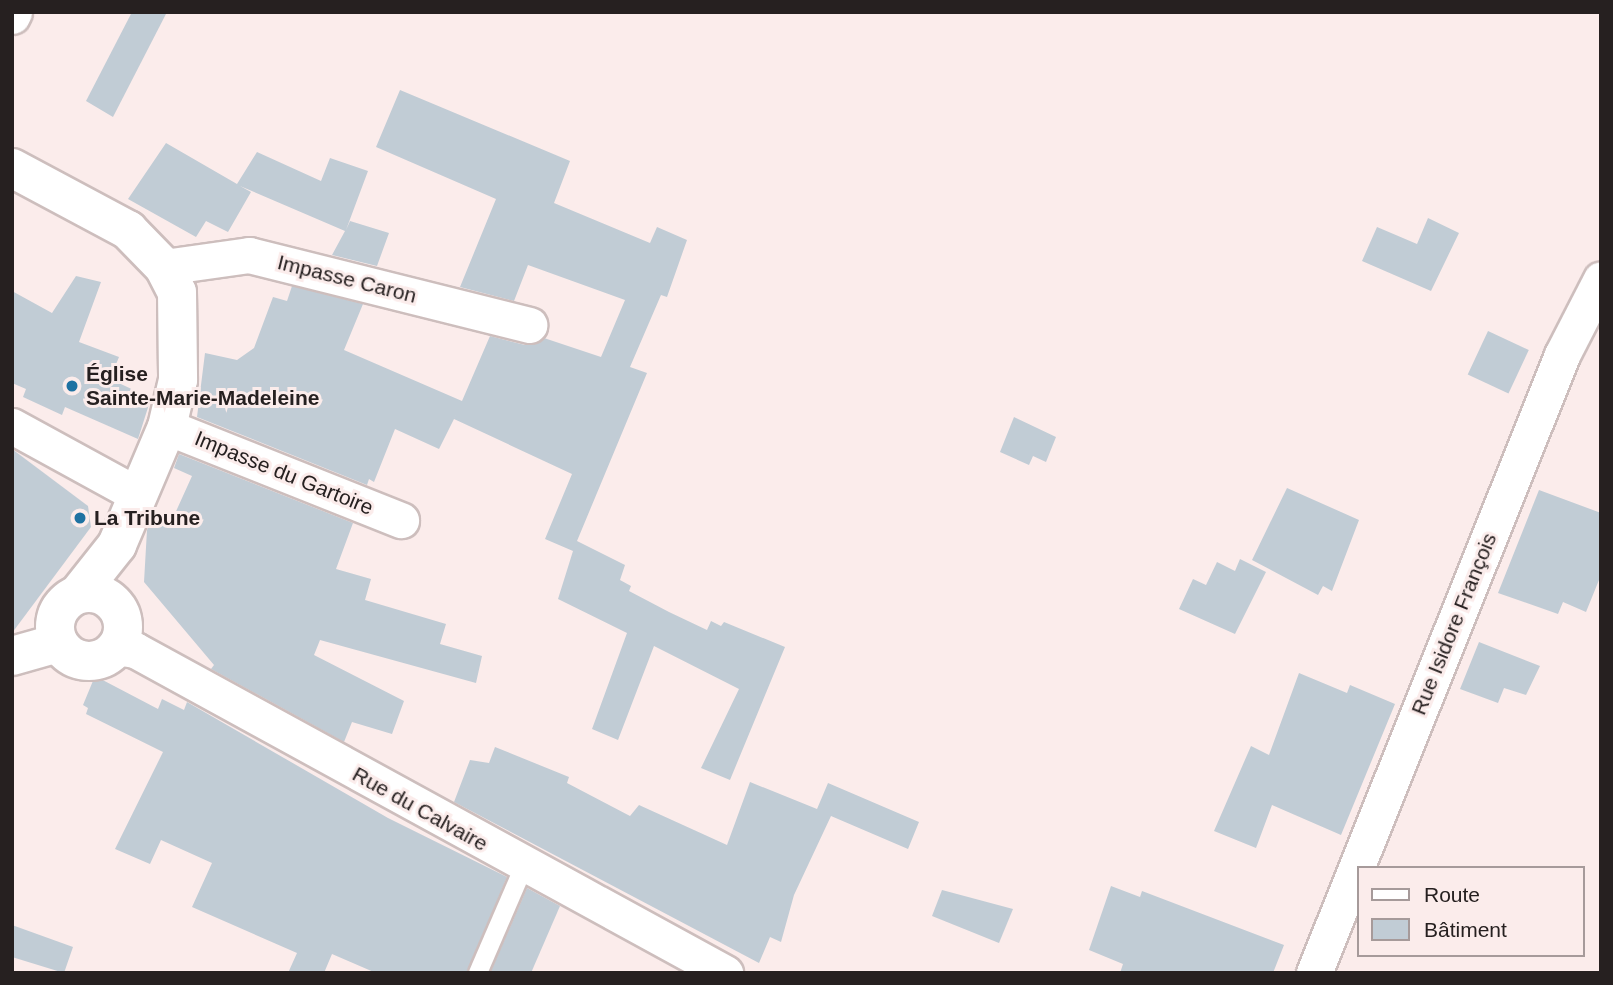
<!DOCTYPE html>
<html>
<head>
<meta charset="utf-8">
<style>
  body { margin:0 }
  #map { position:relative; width:1613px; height:985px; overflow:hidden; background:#fbeceb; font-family:Helvetica,sans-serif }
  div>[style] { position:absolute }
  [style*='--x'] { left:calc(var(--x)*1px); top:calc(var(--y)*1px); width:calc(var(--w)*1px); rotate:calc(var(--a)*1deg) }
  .building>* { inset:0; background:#c1ccd5; transform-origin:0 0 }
  .roads { filter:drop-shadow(2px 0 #cdbebd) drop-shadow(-2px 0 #cdbebd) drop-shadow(0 2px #cdbebd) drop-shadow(0 -2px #cdbebd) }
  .service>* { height:18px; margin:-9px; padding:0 9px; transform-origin:9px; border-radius:9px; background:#fff }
  .minor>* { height:35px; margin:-17.5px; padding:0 17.5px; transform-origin:17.5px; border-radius:17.5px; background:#fff }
  .tertiary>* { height:38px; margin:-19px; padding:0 19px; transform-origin:19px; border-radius:19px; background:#fff }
  .tertiary>.ring { margin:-19px; padding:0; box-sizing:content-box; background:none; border:38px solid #fff; border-radius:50% }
  .dots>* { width:19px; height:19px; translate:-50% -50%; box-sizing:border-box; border:4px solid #fbeceb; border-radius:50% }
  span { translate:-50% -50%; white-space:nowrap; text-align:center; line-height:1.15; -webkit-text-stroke:6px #fbeceb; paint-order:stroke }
  .street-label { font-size:21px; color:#262020 }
  .poi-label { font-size:21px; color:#262020; font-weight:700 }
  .left { translate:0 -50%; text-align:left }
  .frame { position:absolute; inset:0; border:14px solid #262020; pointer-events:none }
  .legend { position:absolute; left:1357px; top:866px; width:228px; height:91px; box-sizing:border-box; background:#fbeceb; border:2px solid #a69a9a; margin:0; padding:9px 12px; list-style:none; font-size:21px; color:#262020 }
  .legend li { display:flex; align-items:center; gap:14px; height:35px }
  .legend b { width:35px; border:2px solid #a69a9a }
</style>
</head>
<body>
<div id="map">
  <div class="building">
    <div style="clip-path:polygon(132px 12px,167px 12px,113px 117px,86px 101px)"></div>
    <div style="clip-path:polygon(400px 90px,570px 161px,554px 203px,650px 243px,657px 227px,687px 240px,667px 297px,661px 295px,630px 367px,647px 373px,577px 541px,625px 565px,620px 580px,631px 586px,629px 591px,669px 612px,707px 630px,711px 621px,721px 626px,724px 622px,785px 647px,730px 780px,701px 768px,739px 689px,654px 646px,618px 740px,592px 729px,627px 633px,558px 599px,573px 551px,545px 539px,572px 474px,454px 419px,457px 413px,439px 449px,395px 429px,374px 482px,369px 479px,367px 485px,197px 417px,205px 353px,237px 360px,254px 348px,273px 297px,287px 301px,292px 286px,363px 304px,344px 350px,462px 401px,490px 336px,525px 345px,544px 338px,601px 357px,625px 300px,528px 265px,514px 301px,460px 287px,496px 199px,376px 147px)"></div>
    <div style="clip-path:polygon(166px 143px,237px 184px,257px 152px,321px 181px,330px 158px,368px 171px,346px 230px,350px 221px,389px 233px,377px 266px,332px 255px,345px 231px,240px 186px,251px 192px,228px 232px,206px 221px,196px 237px,128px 199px)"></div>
    <div style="clip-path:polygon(1428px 218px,1459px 233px,1431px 291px,1362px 261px,1377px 227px,1417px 244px)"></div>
    <div style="clip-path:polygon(76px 276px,101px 282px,79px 342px,119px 357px,110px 379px,151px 398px,138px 439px,65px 407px,62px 415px,23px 397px,26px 389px,12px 383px,12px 291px,52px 313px)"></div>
    <div style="left:1488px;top:331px;width:45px;height:48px;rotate:25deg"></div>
    <div style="clip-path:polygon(1014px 417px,1056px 437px,1046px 462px,1033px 456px,1029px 465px,1000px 452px)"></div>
    <div style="clip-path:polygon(12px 449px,88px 506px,91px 527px,12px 633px)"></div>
    <div style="clip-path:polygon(179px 454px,353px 523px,336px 569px,371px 579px,365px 600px,446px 624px,440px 644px,482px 656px,476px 683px,320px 640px,314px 655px,404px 701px,392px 734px,352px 722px,344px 742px,211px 669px,214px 665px,144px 582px,147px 530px,155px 511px,173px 518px,192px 476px,174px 468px)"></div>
    <div style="clip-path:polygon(1287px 488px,1359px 520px,1332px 591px,1323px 586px,1318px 595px,1252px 560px)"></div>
    <div style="clip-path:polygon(1539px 490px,1601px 513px,1601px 575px,1586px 612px,1563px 602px,1558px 614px,1498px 593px)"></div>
    <div style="clip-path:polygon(1240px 559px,1266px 572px,1235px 634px,1179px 609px,1193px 579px,1206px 585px,1217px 562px,1235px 571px)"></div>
    <div style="clip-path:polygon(1479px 642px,1540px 666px,1526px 695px,1504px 688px,1498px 703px,1460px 689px)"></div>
    <div style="clip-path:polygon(1299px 673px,1347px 693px,1350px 685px,1395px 704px,1341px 835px,1272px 805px,1256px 848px,1214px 831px,1251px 746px,1269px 755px)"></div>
    <div style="clip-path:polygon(95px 676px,158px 709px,162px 699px,184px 710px,187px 702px,388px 818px,507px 877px,467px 973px,376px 973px,332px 954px,324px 973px,288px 973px,297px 953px,192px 907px,212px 863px,161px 840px,150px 864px,115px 849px,163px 752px,86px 714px,88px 708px,83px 705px)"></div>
    <div style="clip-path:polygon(495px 747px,569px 777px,567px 783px,630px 816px,639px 805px,727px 845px,750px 782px,817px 809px,828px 783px,919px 822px,908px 849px,831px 816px,794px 895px,781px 942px,770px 937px,759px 963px,454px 802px,470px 760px,489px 763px)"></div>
    <div style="clip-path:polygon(1111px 886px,1140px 897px,1142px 891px,1284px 945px,1273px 973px,1120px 973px,1123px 964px,1089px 950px)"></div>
    <div style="clip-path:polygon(527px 888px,560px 906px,531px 973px,490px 973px)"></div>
    <div style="clip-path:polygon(942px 890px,1013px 909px,999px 943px,932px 916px)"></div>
    <div style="clip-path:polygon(12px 925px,73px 947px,64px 973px,12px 957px)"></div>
  </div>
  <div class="roads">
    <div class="service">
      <div style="--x:478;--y:973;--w:116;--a:-66.7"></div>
    </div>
    <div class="minor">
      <div style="--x:12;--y:16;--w:4;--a:-63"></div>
      <div style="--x:164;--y:267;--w:86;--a:-8"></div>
      <div style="--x:249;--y:255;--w:289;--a:14"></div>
      <div style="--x:12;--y:426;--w:144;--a:28.7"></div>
      <div style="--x:167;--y:427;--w:252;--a:21.7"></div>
      <div style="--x:116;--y:647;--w:19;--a:9"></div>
      <div style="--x:135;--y:650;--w:673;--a:28.7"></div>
      <div style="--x:1314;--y:973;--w:666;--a:-68.13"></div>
      <div style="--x:1562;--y:355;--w:85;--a:-62.8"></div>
    </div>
    <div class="tertiary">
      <div style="--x:12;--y:168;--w:132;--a:28.1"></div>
      <div style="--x:128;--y:230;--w:52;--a:45.8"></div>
      <div style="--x:164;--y:267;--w:28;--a:63"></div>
      <div style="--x:177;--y:292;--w:88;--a:89.3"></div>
      <div style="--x:178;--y:380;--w:48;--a:103.2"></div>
      <div style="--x:167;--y:427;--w:128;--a:113"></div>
      <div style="--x:117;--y:545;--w:61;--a:128.4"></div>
      <div class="ring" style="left:55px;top:593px;width:30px;height:30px"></div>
      <div style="--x:12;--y:656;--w:48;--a:-15.8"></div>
    </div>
  </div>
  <div class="dots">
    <div style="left:72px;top:386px;background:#1f72a2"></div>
    <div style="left:80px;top:518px;background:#1f72a2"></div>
  </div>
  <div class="street-label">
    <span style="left:347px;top:279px;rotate:14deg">Impasse Caron</span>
    <span style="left:284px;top:473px;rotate:22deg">Impasse du Gartoire</span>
    <span style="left:1454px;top:624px;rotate:-68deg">Rue Isidore François</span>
    <span style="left:420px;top:809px;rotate:29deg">Rue du Calvaire</span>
  </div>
  <div class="poi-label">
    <span class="left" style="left:86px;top:386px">Église<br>Sainte-Marie-Madeleine</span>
    <span class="left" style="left:94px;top:518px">La Tribune</span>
  </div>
  <div class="frame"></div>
  <ul class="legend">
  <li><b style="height:9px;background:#fff"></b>Route</li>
  <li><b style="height:19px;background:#c1ccd5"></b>Bâtiment</li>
  </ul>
</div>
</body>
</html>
